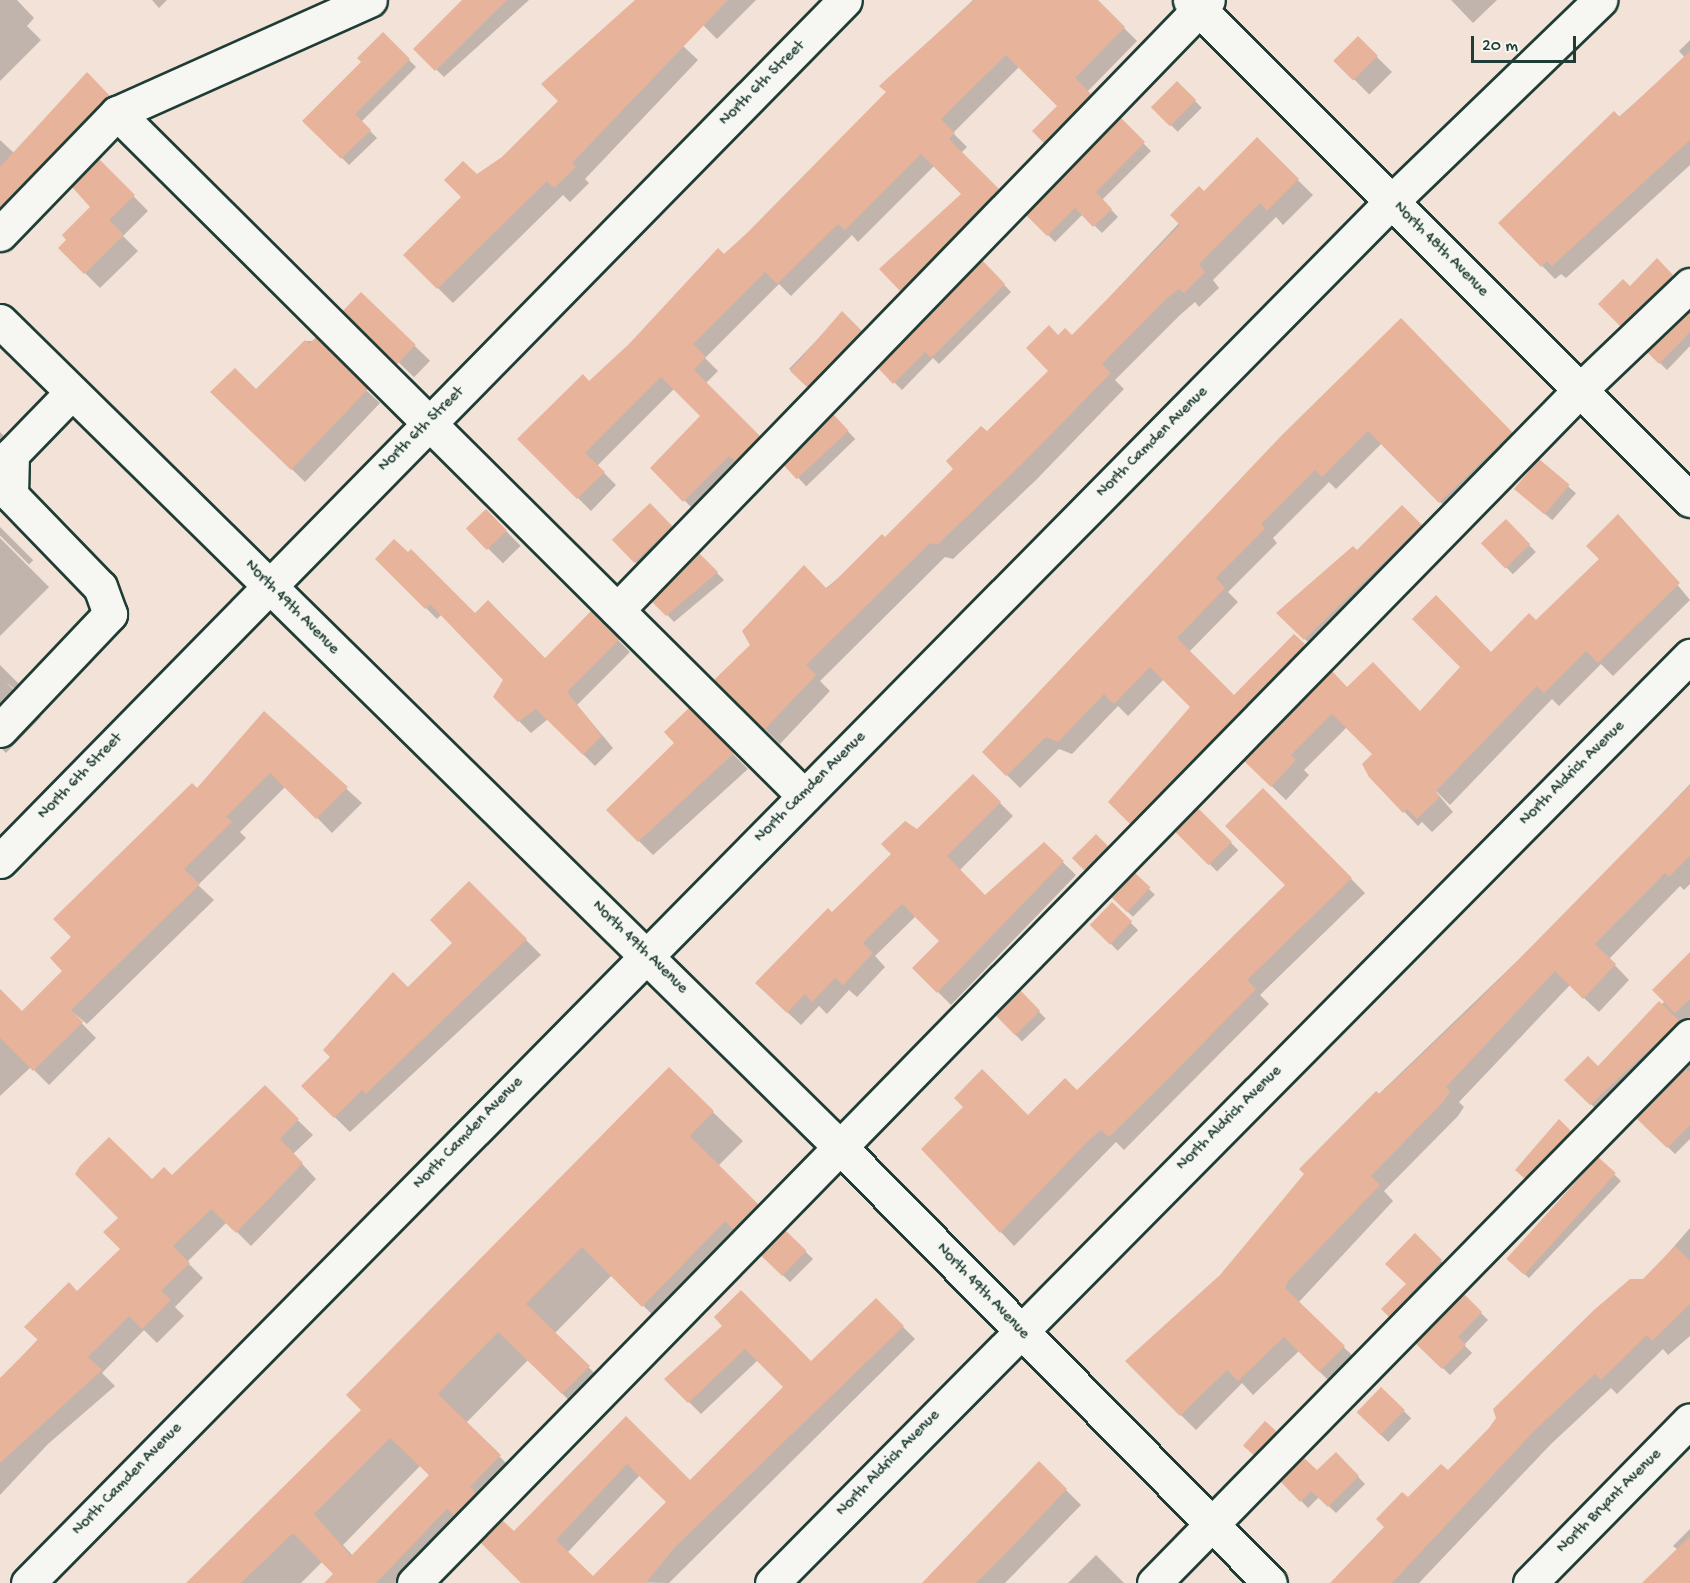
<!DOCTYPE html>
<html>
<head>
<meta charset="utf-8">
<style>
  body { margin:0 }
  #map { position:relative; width:1690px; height:1583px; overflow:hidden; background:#f2e2d8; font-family:"Gochi Hand",sans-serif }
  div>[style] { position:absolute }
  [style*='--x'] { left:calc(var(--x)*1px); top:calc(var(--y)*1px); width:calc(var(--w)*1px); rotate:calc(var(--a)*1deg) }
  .shadow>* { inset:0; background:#0003; transform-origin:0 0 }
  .building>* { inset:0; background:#e7b39a; transform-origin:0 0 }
  .roads { filter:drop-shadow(2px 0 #1f3d34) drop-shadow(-2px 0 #1f3d34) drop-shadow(0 2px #1f3d34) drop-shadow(0 -2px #1f3d34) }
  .minor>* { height:33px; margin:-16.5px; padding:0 16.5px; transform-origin:16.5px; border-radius:16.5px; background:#f6f6f2 }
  span { translate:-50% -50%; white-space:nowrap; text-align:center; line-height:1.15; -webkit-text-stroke:6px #f6f6f2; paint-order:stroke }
  .street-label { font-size:16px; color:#1f3d34 }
  .scale { position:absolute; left:1471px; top:36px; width:105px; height:27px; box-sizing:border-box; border:3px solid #1f3d34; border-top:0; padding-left:8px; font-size:18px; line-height:21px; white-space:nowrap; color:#1f3d34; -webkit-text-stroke:4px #f6f6f2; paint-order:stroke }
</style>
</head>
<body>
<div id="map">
  <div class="shadow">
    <div style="clip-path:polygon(0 0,17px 0,34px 18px,27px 26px,41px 40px,0 81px)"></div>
    <div style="clip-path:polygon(152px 0,167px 0,159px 8px)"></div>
    <div style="clip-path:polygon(465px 0,529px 0,444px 77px,415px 49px)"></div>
    <div style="clip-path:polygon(678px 0,756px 0,717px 39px)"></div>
    <div style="clip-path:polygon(973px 0,1096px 0,1137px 41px,1087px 92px,1103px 108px,1057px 154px,1034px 131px,1060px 106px,1020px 66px,953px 133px,967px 147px,961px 153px,1010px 203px,914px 302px,881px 269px,963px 194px,935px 165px,858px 242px,852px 235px,791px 296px,779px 284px,705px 358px,718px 371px,705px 384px,771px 450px,697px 513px,652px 468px,703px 416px,675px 388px,597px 466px,616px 485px,591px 511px,519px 439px,589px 383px,749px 233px,888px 92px,882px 86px)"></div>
    <div style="clip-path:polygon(1451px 0,1497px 0,1473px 23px)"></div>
    <div style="clip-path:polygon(383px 34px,416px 67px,361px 122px,377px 138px,349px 165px,305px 121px,363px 62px)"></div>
    <div style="left:1358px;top:38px;width:48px;height:32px;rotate:45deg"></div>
    <div style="clip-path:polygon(1690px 40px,1690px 165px,1566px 278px,1561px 274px,1555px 279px,1500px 223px,1685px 58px,1679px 51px)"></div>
    <div style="clip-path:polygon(683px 46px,698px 60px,585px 179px,589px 183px,570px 202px,563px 195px,453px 303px,405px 255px,463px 197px,476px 176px,503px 158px,560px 101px)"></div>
    <div style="clip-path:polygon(87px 74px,119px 107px,12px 216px,0 204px,0 140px,15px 154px)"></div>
    <div style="left:1177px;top:83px;width:35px;height:34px;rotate:45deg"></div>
    <div style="clip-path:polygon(1120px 120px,1151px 151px,1102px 200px,1118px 217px,1102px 233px,1083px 214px,1055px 242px,1028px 215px)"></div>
    <div style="clip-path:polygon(1257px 140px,1313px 195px,1283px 225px,1276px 217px,1213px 280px,1219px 288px,1199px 307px,1195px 302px,1180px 315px,1115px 380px,1124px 389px,1036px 480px,953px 559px,945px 557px,820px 681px,830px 691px,780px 744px,716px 680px,885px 539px,1050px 371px,1058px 337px,1072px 337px)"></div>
    <div style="clip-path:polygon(99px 161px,148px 211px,123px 236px,138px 251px,100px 288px,60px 248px,93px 207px)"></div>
    <div style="clip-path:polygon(1657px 260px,1679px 283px,1628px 332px,1600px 304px,1630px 288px)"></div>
    <div style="clip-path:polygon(982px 262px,1011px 292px,939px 364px,933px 358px,902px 390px,880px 368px)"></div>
    <div style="left:361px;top:294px;width:96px;height:23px;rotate:44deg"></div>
    <div style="clip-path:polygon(1690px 313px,1690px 346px,1667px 370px,1649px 352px)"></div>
    <div style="left:842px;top:314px;width:36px;height:76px;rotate:44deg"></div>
    <div style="clip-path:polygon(1401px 320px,1525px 446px,1453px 515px,1382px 443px,1336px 489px,1329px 482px,1273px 538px,1277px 543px,1228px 592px,1238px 602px,1189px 652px,1234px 697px,1294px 636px,1317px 659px,1144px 836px,1110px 802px,1193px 707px,1164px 679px,1128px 716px,1118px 706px,1072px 754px,1059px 749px,1020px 788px,984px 752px)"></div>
    <div style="clip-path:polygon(306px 341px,313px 341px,380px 403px,305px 482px,226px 405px,256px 391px)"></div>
    <div style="left:833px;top:416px;width:32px;height:68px;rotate:46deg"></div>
    <div style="clip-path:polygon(0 432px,19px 451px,0 470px)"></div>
    <div style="left:1539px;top:461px;width:49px;height:36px;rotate:41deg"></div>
    <div style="left:650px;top:506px;width:40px;height:50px;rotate:45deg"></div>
    <div style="clip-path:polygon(1402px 507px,1428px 533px,1312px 646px,1279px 613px,1357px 552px)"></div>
    <div style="left:486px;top:511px;width:49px;height:25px;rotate:45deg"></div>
    <div style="left:1506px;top:521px;width:43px;height:32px;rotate:46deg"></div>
    <div style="left:0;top:527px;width:47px;height:6px;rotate:45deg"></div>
    <div style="clip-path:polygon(1632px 530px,1690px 600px,1613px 676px,1601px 664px,1559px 706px,1552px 699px,1450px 805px,1431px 786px,1453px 812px,1432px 832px,1422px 822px,1418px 826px,1370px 776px,1374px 754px,1347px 727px,1304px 770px,1309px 775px,1286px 800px,1246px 761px,1347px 689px,1420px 712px,1536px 622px)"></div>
    <div style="clip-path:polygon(0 538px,49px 587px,0 636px)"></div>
    <div style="clip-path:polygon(699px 555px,724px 580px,674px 622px,654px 601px)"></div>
    <div style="clip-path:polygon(377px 559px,545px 660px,591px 613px,630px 652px,577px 705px,613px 748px,595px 766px,548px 719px,531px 733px,495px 697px,505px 680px,442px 614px,437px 619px)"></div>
    <div style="clip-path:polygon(0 665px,33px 698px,29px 701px,6px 682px,41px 717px,6px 753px,0 747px)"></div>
    <div style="clip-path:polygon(689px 710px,748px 769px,653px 855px,608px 810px,676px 743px)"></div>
    <div style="clip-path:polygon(264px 714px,362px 803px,332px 833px,286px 786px,240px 832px,246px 838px,198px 885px,214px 900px,87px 1024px,65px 1006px,96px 1038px,49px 1085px,31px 1067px,0 1096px,0 991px,22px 1013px,64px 971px,73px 937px)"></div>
    <div style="clip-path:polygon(973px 776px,1013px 816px,959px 871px,985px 897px,1044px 844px,1076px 875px,951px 1005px,914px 968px,941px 941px,916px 916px,875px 956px,885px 967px,857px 997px,849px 990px,827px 1014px,819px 1006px,801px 1025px,770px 996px,832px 914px)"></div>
    <div style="clip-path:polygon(1690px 784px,1690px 884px,1684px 890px,1680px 886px,1609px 959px,1629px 980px,1599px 1012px,1570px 985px,1459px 1102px,1464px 1107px,1458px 1116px,1384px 1191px,1393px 1201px,1298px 1303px,1358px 1361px,1334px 1386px,1299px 1351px,1253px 1395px,1242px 1383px,1196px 1430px,1127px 1361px,1221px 1276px,1306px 1174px,1301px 1169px,1565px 915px)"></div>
    <div style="clip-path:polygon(1263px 790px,1365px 893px,1260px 995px,1269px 1004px,1124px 1150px,1116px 1142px,1014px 1246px,1001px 1232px,1028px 1117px,1077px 1091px,1287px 885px)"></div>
    <div style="left:1198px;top:810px;width:57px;height:30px;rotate:45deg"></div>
    <div style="left:1096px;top:836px;width:25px;height:31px;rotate:45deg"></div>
    <div style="left:1135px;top:875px;width:28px;height:31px;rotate:45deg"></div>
    <div style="clip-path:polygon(469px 883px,541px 955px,350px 1132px,303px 1086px,455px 943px)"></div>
    <div style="left:1112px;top:904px;width:37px;height:29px;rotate:45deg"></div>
    <div style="clip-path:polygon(1690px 976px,1690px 1026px,1598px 1111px,1566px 1080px,1598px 1068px)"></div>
    <div style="left:1020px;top:992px;width:37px;height:33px;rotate:46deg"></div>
    <div style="clip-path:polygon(1690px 1065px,1690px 1139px,1675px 1154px,1638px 1118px)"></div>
    <div style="clip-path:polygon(evenodd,669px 1070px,743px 1141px,718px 1166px,813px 1259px,790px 1282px,755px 1249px,673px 1335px,612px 1275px,554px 1334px,618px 1396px,592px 1423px,528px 1360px,466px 1423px,529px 1486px,498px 1518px,514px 1533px,626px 1418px,690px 1482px,786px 1387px,758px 1360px,701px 1414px,666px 1379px,724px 1326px,811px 1363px,876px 1300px,915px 1339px,669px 1583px,521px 1580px,478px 1537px,432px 1583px,327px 1583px,336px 1574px,323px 1561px,301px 1583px,193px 1583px,363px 1410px,669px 1070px,420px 1466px,430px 1476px,353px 1556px,343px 1545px,420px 1466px,669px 1070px,640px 1475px,668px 1502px,593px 1579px,567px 1553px,640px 1475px)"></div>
    <div style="clip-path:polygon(265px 1088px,313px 1135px,293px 1154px,316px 1179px,251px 1246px,227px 1222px,187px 1262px,203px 1278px,175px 1307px,184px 1316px,157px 1343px,144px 1330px,102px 1373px,115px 1386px,48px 1444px,0 1495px,0 1380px,122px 1249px,152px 1181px,172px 1177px)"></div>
    <div style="clip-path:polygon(1559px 1121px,1577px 1139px,1532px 1184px,1517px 1170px)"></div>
    <div style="clip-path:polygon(1598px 1159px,1621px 1181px,1529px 1278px,1511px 1262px)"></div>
    <div style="clip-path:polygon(1690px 1228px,1690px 1336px,1668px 1355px,1663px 1349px,1617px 1394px,1611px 1388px,1550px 1445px,1419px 1583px,1351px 1583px,1408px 1499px,1448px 1472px,1644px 1281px)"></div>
    <div style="clip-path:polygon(1415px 1236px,1448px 1268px,1397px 1323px,1383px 1309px,1408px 1285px)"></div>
    <div style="clip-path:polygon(1464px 1296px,1488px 1320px,1464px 1345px,1472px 1353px,1450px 1375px,1417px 1343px)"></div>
    <div style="left:1381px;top:1389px;width:42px;height:33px;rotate:44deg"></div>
    <div style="left:1265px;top:1423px;width:23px;height:30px;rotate:43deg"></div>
    <div style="clip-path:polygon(1336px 1454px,1365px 1484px,1336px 1513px,1319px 1497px,1308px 1508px,1282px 1481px,1317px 1472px)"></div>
    <div style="clip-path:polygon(1039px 1463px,1081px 1505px,1005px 1583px,975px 1583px)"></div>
    <div style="clip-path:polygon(1690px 1529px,1690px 1583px,1644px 1583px,1678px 1550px,1673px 1546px)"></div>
    <div style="clip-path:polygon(1096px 1555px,1124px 1583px,1068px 1583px)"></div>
  </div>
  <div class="building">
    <div style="clip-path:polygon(462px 0,507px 0,435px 71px,413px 49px)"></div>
    <div style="clip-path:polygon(635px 0,728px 0,572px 163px,576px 167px,554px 188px,547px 181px,437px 289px,403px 255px,461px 197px,444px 180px,463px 161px,477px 174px,502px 157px,558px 101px,541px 84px)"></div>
    <div style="clip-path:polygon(974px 0,1098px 0,1125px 27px,1075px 78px,1091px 94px,1044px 143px,1032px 131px,1057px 106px,1006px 55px,941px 119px,955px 133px,949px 139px,999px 189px,900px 291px,879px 269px,961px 194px,921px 154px,845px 230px,838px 224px,777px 284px,765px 272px,693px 344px,706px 357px,694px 370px,760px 436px,735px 461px,729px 456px,683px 502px,650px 468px,700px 416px,661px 377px,585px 453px,605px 472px,577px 499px,517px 439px,583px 374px,589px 381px,629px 344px,718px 248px,724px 254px,748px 232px,886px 92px,879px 86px)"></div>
    <div style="clip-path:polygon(383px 32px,410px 59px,355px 114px,371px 130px,341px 159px,302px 121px,361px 62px,357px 58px)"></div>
    <div style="left:1358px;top:36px;width:28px;height:35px;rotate:45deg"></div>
    <div style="clip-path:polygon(1690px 51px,1690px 140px,1552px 266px,1547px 261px,1541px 267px,1498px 223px,1614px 111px,1620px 117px)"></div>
    <div style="clip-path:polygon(87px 72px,110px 96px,0 207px,0 167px)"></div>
    <div style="left:1177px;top:81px;width:27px;height:37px;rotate:45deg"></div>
    <div style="clip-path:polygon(1120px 117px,1145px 142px,1096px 192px,1112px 209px,1093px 227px,1075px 208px,1047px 236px,1026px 215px)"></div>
    <div style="clip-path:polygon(1257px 137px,1299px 179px,1267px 211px,1260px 203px,1199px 264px,1205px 272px,1184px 293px,1179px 289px,1165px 300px,1102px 364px,1111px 373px,1021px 465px,937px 545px,930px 543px,806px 665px,816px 675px,764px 730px,714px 680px,750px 645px,742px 631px,804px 565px,827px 589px,882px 534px,885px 537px,953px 469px,946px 461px,981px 426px,987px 431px,1048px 371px,1026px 348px,1049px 325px,1058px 335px,1065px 328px,1072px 335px,1180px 225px,1170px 215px,1199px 186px,1204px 191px)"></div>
    <div style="clip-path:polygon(99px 159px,135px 195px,109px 220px,124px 235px,84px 274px,58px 248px,66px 240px,62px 235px,90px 207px,72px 187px)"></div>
    <div style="clip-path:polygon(1657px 258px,1673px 275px,1620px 326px,1598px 304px,1623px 279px,1630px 286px)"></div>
    <div style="clip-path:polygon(982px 260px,1005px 284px,931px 358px,925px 352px,893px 384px,878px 368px)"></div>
    <div style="left:361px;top:292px;width:76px;height:27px;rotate:44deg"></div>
    <div style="clip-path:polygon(842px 311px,862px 331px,807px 387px,790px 371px)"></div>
    <div style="clip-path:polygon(1690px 311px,1690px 332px,1659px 364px,1647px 352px)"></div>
    <div style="clip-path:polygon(1401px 318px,1512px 432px,1439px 503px,1368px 431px,1322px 477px,1315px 470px,1261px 524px,1265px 529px,1216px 578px,1225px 588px,1177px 638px,1234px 695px,1294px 634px,1305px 644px,1130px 824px,1108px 802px,1190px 707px,1150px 667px,1114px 704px,1104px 694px,1058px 742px,1046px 737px,1006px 776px,982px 752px,1281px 436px)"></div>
    <div style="clip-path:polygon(316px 337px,368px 389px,291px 470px,210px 392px,235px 368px,256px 389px,305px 340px,309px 344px)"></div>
    <div style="left:833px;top:414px;width:23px;height:71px;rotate:47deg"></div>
    <div style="left:1539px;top:459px;width:40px;height:39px;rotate:40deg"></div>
    <div style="left:650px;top:503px;width:32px;height:53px;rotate:46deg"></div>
    <div style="clip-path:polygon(1402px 505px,1422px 525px,1304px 640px,1276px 613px,1353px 546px,1357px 550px)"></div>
    <div style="left:486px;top:509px;width:30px;height:28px;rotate:46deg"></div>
    <div style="clip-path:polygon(1618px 514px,1680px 583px,1598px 663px,1586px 651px,1544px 693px,1537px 686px,1435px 792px,1440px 797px,1417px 819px,1407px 809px,1403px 813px,1369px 777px,1362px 764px,1372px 754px,1332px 714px,1291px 755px,1296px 760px,1271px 787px,1244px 761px,1332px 671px,1347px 687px,1373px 662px,1420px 711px,1460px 667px,1412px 619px,1436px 595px,1491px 652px,1529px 613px,1536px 620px,1599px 559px,1586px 546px)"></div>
    <div style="left:1506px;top:519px;width:35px;height:35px;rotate:46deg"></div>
    <div style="clip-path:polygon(394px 539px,408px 552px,411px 549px,475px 613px,488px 600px,545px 658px,591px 611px,620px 639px,567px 692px,602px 736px,583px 755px,536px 709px,518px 722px,493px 697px,503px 680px,430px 604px,425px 609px,375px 559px)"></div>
    <div style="clip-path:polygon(699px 553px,718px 572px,666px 616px,651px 601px)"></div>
    <div style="clip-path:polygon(689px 708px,734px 753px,638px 842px,606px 810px,674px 743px,664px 732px)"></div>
    <div style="clip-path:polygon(264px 711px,348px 787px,316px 819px,270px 773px,226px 817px,232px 822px,184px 869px,200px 884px,71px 1010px,83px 1022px,33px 1071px,0 1038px,0 989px,22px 1011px,62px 971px,50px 958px,71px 937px,53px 919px,192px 783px,197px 788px)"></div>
    <div style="clip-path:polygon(973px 774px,1001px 802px,947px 856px,985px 895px,1044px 842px,1064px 861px,937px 993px,912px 968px,939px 941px,902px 904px,863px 943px,873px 953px,843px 985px,835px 978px,812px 1002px,805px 994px,787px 1013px,755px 983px,828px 908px,832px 912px,891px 854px,881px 844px,905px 821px,917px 829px)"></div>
    <div style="clip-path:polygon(1690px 785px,1690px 856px,1669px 877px,1665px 873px,1595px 944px,1616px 964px,1583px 999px,1555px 971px,1446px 1087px,1450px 1091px,1444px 1101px,1371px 1176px,1380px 1185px,1289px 1280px,1285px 1288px,1345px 1346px,1319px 1372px,1284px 1337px,1238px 1381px,1227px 1370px,1180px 1416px,1125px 1361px,1220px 1275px,1304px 1174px,1299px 1169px,1376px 1091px,1380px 1094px,1472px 1007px)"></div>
    <div style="clip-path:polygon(1263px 788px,1352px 878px,1247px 980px,1256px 989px,1166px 1081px,1109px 1137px,1101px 1130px,1088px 1141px,1000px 1233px,921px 1149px,963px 1107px,954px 1098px,982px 1069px,1028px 1115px,1065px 1078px,1077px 1090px,1285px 885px,1225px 826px)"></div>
    <div style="left:1198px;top:808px;width:48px;height:33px;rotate:45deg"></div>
    <div style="left:1096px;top:834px;width:17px;height:34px;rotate:45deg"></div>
    <div style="left:1135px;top:873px;width:21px;height:34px;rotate:43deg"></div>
    <div style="clip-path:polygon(469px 881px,527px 939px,366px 1094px,362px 1090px,334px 1118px,301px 1086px,330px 1057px,323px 1050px,393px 972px,408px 987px,452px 943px,430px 920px)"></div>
    <div style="left:1112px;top:902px;width:28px;height:32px;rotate:44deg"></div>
    <div style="clip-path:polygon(1690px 952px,1690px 999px,1675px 1013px,1652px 990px)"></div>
    <div style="left:1020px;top:990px;width:29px;height:35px;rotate:46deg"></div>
    <div style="clip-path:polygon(1659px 1001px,1680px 1021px,1590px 1105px,1564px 1080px,1588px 1056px,1598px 1066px)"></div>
    <div style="clip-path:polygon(evenodd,669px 1067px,714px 1111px,690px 1136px,758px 1204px,733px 1229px,725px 1221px,642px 1307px,582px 1247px,526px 1304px,590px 1366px,562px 1394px,498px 1332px,457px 1374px,438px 1394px,501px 1455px,470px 1487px,476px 1493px,454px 1515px,447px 1509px,376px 1583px,324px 1583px,333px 1574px,293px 1533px,241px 1583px,186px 1583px,361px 1410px,346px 1395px,669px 1067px,390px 1438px,429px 1475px,351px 1556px,314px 1514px,390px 1438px)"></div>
    <div style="clip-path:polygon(1683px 1070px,1690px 1071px,1690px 1125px,1667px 1148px,1636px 1118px)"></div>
    <div style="clip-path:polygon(265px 1085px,299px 1119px,280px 1139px,303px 1163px,236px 1233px,211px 1209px,173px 1246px,190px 1263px,161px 1291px,171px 1300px,142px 1329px,129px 1316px,88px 1357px,102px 1370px,0 1463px,0 1378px,38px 1340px,24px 1327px,69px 1282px,77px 1291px,120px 1249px,103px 1232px,118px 1218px,75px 1174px,80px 1166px,109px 1137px,152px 1179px,164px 1167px,172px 1175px)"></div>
    <div style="clip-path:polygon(1559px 1119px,1571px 1131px,1524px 1178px,1515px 1170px)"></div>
    <div style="left:1598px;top:1157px;width:24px;height:137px;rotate:42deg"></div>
    <div style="left:785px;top:1230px;width:30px;height:35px;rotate:44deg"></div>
    <div style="clip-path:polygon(1415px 1233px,1442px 1260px,1389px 1317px,1381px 1309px,1406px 1284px,1385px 1264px)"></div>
    <div style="clip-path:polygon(1675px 1246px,1690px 1261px,1690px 1304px,1652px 1341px,1647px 1335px,1601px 1380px,1595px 1374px,1535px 1430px,1392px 1583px,1330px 1583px,1384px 1527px,1376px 1519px,1402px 1492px,1408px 1497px,1441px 1464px,1448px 1470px,1489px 1428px,1496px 1418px,1493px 1409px,1594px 1310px,1630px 1279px,1643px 1279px)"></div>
    <div style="clip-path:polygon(evenodd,741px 1290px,811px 1361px,876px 1298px,904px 1326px,674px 1548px,646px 1583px,521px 1583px,480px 1542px,502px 1520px,514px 1531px,626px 1416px,690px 1480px,783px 1387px,745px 1349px,688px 1403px,664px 1379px,722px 1326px,714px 1317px,741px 1290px,627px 1464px,666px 1502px,593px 1576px,556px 1540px,627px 1464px)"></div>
    <div style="clip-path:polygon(1464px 1294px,1482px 1312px,1458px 1337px,1466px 1345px,1442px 1369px,1415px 1343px)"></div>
    <div style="left:1381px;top:1387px;width:33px;height:35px;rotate:44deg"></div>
    <div style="left:1265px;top:1421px;width:15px;height:33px;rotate:42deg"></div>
    <div style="clip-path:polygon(1336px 1452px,1359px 1476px,1328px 1507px,1311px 1491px,1300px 1502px,1280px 1481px,1303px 1457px,1317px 1470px)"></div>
    <div style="clip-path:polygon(1039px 1461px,1067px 1489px,1012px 1547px,976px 1583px,922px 1583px)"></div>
    <div style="clip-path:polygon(1690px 1536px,1690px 1583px,1642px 1583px)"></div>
  </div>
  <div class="roads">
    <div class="minor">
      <div style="--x:1190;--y:0;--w:707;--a:45"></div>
      <div style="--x:117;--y:113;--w:969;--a:44.83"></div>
      <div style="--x:0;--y:234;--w:168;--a:-46"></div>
      <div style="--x:117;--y:113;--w:277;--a:-24.1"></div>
      <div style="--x:0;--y:321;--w:1178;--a:44.52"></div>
      <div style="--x:840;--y:1147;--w:612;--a:45.4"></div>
      <div style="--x:617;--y:610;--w:849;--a:-45.91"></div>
      <div style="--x:0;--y:730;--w:160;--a:-46.5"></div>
      <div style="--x:110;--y:614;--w:29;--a:-110"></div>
      <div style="--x:100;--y:587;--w:128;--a:-134.1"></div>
      <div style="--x:11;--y:495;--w:41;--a:-88.6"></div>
      <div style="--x:12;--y:454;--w:86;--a:-45.9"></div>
      <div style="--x:0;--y:861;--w:1206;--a:-45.54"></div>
      <div style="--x:28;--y:1583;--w:1940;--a:-45.38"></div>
      <div style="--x:1391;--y:202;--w:291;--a:-44"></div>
      <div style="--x:414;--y:1583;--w:1668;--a:-45.66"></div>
      <div style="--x:1580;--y:390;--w:152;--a:-43.7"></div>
      <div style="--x:772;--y:1583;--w:1305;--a:-45.28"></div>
      <div style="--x:1154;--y:1583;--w:766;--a:-45.58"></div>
      <div style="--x:1530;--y:1583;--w:228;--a:-45.5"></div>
    </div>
  </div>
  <div class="street-label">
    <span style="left:763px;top:84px;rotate:-45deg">North 6th Street</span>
    <span style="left:1440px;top:250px;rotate:45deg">North 48th Avenue</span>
    <span style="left:422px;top:430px;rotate:-45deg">North 6th Street</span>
    <span style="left:1153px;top:443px;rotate:-45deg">North Camden Avenue</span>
    <span style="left:291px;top:608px;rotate:45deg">North 49th Avenue</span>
    <span style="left:1573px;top:774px;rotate:-45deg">North Aldrich Avenue</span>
    <span style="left:81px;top:777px;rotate:-46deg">North 6th Street</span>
    <span style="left:811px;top:788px;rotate:-45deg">North Camden Avenue</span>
    <span style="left:639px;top:948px;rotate:44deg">North 49th Avenue</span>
    <span style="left:1230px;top:1119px;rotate:-45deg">North Aldrich Avenue</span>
    <span style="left:469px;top:1134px;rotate:-46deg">North Camden Avenue</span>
    <span style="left:982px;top:1292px;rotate:46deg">North 49th Avenue</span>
    <span style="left:889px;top:1464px;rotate:-46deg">North Aldrich Avenue</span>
    <span style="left:128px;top:1480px;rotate:-46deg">North Camden Avenue</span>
    <span style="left:1610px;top:1502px;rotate:-45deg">North Bryant Avenue</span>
  </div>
  <div class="scale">20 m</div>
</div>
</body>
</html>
